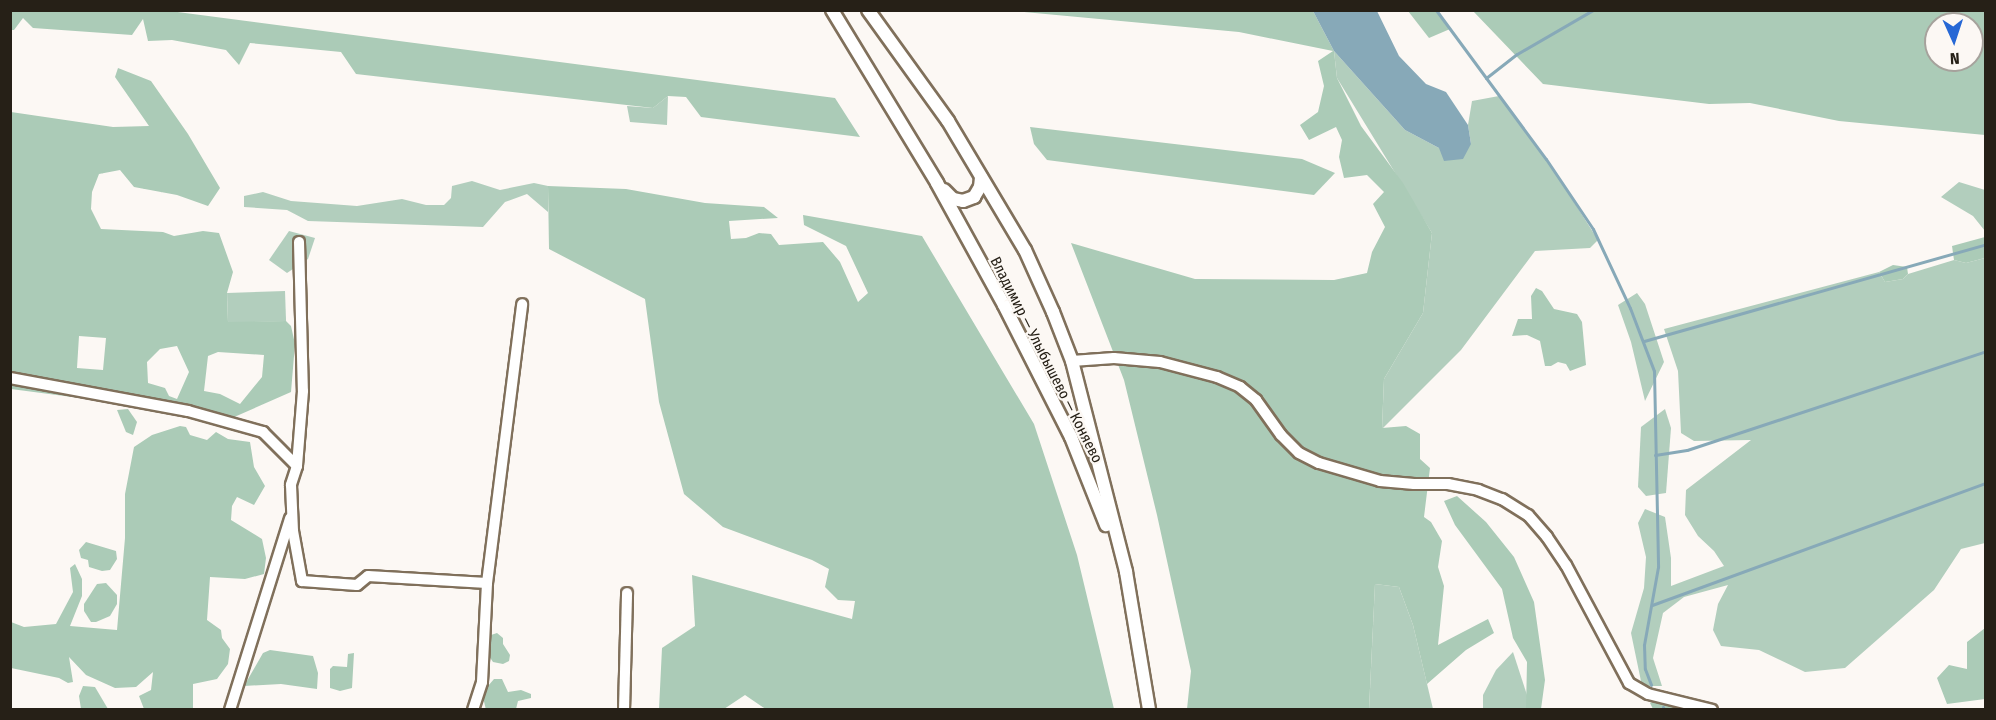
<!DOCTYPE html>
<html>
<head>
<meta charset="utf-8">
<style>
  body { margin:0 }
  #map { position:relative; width:1996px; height:720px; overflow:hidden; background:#fcf8f4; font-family:"Fira Sans Condensed",sans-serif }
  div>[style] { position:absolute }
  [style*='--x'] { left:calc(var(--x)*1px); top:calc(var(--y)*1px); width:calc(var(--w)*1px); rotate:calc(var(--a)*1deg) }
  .green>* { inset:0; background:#b2cebd; transform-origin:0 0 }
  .forest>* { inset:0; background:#abcbb7 }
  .water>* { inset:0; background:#87a9b8 }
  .stream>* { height:3px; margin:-1.5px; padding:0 1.5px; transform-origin:1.5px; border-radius:1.5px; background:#87a9b8 }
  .roads { filter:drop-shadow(2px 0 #80705b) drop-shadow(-2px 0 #80705b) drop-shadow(0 2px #80705b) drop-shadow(0 -2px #80705b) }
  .minor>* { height:10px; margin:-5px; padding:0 5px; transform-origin:5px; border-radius:5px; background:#fff }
  .major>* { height:12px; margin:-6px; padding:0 6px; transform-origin:6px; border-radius:6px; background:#fff }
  span { translate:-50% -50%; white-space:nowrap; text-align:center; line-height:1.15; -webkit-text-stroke:4.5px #fcf8f4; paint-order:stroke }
  .street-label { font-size:15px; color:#262017 }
  .frame { position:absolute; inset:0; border:12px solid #262017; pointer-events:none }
  .north { position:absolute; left:1924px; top:12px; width:60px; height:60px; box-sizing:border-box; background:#fcf8f4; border:2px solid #a6a29c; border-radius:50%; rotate:177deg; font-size:16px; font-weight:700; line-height:24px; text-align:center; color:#262017 }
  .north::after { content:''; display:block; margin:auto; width:21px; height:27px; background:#2768d5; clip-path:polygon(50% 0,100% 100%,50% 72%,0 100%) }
</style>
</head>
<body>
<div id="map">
  <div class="green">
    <div style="clip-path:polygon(1334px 51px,1405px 130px,1439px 148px,1471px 144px,1468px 125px,1472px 101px,1499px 96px,1553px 169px,1598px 240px,1590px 248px,1535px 251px,1461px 350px,1382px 429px,1384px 379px,1423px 313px,1432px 233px,1337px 78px)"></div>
    <div style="clip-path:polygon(668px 96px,667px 125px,630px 122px,627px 106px,653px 108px)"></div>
    <div style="clip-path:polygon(472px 181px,500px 190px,534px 183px,548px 186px,548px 212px,527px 194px,505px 202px,483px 227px,308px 221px,287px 210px,244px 207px,244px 196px,263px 192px,291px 201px,357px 206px,402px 199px,426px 205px,444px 205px,451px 198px,452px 186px)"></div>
    <div style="clip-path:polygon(1959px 182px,1985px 190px,1985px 231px,1973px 216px,1941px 197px)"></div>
    <div style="clip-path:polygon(289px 231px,315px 238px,308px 259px,287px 273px,269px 260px)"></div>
    <div style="clip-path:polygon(1985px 258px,1985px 543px,1961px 549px,1934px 590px,1845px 668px,1805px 672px,1759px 650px,1721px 646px,1713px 630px,1718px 604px,1728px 585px,1684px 597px,1663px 613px,1653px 658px,1662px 686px,1642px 686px,1631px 633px,1644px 588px,1646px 557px,1638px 523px,1645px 509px,1665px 517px,1671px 558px,1671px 586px,1724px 566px,1714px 551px,1698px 536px,1685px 515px,1686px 490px,1751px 440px,1694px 441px,1681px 433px,1678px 371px,1664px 329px,1879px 272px,1885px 282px,1903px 279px,1908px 274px,1954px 260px,1966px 263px)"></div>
    <div style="left:285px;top:291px;width:30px;height:58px;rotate:88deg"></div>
    <div style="clip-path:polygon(1637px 293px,1645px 304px,1664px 362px,1645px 401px,1631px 342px,1618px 305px)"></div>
    <div style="clip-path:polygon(1665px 409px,1671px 428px,1666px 493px,1646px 496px,1638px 487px,1641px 427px)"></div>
    <div style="clip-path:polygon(1375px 584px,1399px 587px,1413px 625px,1433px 709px,1369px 710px)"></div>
    <div style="clip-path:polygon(1513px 652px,1527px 695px,1529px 709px,1483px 709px,1483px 695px,1496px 670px)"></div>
  </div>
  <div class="forest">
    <div style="clip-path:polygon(11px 10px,170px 11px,835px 98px,860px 137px,701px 117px,686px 97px,668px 96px,653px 108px,356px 74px,341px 52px,250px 43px,239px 65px,226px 50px,172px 40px,148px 41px,143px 19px,132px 35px,33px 28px,23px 18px,14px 30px,11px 30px)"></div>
    <div style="clip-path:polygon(1013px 11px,1313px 11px,1334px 51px,1337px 78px,1361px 126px,1403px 183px,1432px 233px,1423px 313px,1384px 379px,1382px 428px,1406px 426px,1420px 434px,1420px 459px,1430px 468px,1424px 517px,1431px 522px,1442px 541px,1438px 567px,1444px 586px,1438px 645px,1488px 619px,1494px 633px,1466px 650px,1427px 684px,1413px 625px,1399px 587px,1375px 584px,1369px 709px,1187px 709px,1191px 671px,1157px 515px,1124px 380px,1071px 243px,1195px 279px,1334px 280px,1367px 273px,1372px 252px,1385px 227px,1373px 204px,1384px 192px,1367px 175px,1344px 178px,1339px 157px,1342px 140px,1336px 127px,1309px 140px,1300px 125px,1318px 112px,1324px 86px,1318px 61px,1333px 51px,1239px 32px)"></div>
    <div style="clip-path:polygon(1408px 11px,1436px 11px,1450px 29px,1429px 38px)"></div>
    <div style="clip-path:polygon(evenodd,1473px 11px,1985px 11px,1985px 135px,1839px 121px,1750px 103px,1709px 104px,1543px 84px,1473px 11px,1936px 24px,1972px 24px,1972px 60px,1936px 60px,1936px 24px)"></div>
    <div style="clip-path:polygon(evenodd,118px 68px,151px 81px,188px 134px,220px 188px,208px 206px,177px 195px,134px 187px,120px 170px,99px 174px,92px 192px,91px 209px,101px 229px,163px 232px,174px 236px,203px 231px,219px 233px,233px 272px,227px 293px,228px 322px,286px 321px,291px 326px,295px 344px,291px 392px,232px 418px,11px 389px,11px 112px,113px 127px,149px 126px,115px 77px,118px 68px,79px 336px,106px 338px,103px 370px,77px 368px,79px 336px,118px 68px,177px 346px,189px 372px,177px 399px,169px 396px,165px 388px,148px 383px,147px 362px,160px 349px,177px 346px,118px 68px,218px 352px,264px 355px,262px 377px,240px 404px,220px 394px,204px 391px,208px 356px,218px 352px)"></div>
    <div style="clip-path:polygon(1030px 127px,1302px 159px,1335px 173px,1314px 195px,1047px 160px,1034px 144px)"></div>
    <div style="clip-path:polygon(548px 186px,626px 189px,705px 203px,764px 207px,778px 218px,729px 221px,731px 239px,746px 238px,759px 233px,771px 234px,779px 245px,823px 242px,840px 262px,858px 302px,868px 293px,846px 246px,804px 225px,803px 215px,922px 236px,1034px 424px,1077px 555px,1114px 709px,767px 710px,745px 695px,724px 709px,659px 709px,662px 648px,695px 626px,692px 575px,852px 619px,855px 601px,838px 600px,825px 587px,829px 569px,812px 560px,723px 527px,684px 494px,659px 402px,645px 299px,549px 249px)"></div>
    <div style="clip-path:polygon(1985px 237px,1985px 258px,1966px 263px,1954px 260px,1952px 246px)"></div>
    <div style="clip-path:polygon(1893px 265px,1907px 267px,1908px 274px,1903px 279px,1885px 282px,1879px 272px)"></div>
    <div style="clip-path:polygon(1536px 288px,1542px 291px,1554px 309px,1577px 314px,1582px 322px,1586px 365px,1570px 371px,1566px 364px,1558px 362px,1551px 366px,1545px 366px,1540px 341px,1527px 335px,1512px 336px,1518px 319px,1532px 319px,1531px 296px)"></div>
    <div style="clip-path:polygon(128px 409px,137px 422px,133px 435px,126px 432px,117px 410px)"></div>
    <div style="clip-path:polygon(180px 426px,186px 427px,190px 435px,207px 440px,216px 432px,228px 439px,250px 442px,254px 467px,265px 486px,254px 505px,237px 497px,232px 506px,231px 520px,262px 539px,266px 558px,264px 574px,245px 579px,210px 577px,207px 620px,221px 630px,222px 638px,230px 649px,228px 664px,217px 679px,193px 684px,193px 709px,144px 709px,139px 696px,151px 690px,153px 672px,136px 687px,115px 688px,86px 675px,69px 657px,73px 682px,68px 683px,59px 678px,11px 668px,11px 622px,24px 627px,56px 624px,73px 592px,70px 568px,75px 564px,82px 579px,82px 596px,70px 626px,117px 630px,125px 538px,125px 494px,134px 447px,152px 435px)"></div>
    <div style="clip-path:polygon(1457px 496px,1486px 522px,1514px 557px,1534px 602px,1545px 680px,1541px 709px,1526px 709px,1527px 662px,1513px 638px,1502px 589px,1455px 525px,1444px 501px)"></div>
    <div style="clip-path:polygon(86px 542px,116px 551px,117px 559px,110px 570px,102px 571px,89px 567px,88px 560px,81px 558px,79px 550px)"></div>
    <div style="clip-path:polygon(106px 583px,117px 595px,117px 604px,110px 616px,96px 622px,91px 622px,84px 611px,84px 604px,97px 584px)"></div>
    <div style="clip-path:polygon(1985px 628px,1985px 699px,1947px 704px,1937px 678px,1949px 665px,1967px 669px,1967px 642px)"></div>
    <div style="clip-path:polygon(497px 633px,503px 638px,503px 644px,510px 655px,509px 661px,503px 664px,493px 662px,487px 653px,491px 635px)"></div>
    <div style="clip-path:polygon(270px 650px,313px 656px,318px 673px,317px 689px,281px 684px,244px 686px,263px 653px)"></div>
    <div style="clip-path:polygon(354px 653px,352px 688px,340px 691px,330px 688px,330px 669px,333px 666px,347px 667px,348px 654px)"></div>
    <div style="clip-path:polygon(494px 679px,502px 679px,508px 692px,521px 690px,531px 694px,531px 698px,518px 701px,516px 709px,486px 710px,482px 693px)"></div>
    <div style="clip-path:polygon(83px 686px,95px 687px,108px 709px,81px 709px,79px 696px)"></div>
    <div style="clip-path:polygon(1656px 700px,1686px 707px,1687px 709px,1653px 709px,1650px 703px)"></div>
  </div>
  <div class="water">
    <div style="clip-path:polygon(1313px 11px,1377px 11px,1399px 56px,1426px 84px,1446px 92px,1468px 125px,1471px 144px,1463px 159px,1444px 161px,1439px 148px,1405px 130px,1334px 51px)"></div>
  </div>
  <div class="stream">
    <div style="--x:1436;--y:10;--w:185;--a:53.6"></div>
    <div style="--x:1546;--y:159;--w:84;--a:56.1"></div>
    <div style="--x:1593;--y:229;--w:87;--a:64.9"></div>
    <div style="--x:1630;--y:308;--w:67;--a:69.1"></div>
    <div style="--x:1654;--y:371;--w:196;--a:88.8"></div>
    <div style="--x:1658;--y:567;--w:79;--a:100.2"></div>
    <div style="--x:1644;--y:645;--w:24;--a:88"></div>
    <div style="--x:1645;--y:669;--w:17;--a:69"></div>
    <div style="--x:1486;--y:78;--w:39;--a:-38"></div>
    <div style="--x:1517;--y:54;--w:88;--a:-30.1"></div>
    <div style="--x:1644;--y:341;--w:355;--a:-15.8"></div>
    <div style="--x:1655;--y:455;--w:32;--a:-9"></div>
    <div style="--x:1687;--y:450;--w:315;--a:-18.3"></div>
    <div style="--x:1652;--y:605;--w:356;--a:-20.1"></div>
    <div style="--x:1663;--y:707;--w:3;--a:72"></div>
  </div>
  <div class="roads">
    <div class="minor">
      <div style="--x:299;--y:242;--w:149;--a:88.5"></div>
      <div style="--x:303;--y:391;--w:75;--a:94.6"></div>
      <div style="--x:297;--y:466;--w:20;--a:108"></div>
      <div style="--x:291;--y:485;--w:46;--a:87.5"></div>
      <div style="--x:293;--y:531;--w:51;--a:79.8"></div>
      <div style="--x:302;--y:581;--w:55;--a:4.2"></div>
      <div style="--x:357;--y:585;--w:14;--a:-39"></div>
      <div style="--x:368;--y:576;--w:119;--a:3.4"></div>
      <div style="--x:1072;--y:361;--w:42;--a:-4.1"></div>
      <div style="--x:1114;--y:358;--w:46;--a:5"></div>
      <div style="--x:1160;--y:362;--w:59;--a:14.7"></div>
      <div style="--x:1217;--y:377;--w:25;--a:23"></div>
      <div style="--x:1240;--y:387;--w:21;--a:39"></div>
      <div style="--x:1256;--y:400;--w:43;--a:54.5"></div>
      <div style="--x:1281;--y:435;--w:25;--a:45"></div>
      <div style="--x:1299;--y:453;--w:22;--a:27"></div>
      <div style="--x:1319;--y:463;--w:64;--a:16.4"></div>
      <div style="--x:1380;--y:481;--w:34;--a:5"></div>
      <div style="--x:1414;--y:484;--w:34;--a:0"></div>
      <div style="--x:1448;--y:484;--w:31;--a:11"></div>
      <div style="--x:1478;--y:490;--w:26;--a:21"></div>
      <div style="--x:1502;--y:499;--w:31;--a:32"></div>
      <div style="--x:1528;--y:515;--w:29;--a:49"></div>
      <div style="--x:1547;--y:537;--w:34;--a:56"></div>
      <div style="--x:1566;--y:565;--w:134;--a:61.9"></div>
      <div style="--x:1629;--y:683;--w:22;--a:30"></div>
      <div style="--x:1648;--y:694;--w:66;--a:14"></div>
      <div style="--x:10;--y:378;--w:181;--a:10.5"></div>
      <div style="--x:188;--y:411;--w:78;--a:15.6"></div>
      <div style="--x:263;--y:432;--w:48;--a:45"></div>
      <div style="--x:230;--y:710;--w:201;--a:-72.6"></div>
      <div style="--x:473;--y:710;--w:29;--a:-72"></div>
      <div style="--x:482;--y:682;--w:99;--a:-87.1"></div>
      <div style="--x:487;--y:583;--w:281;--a:-82.8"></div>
      <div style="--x:624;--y:710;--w:117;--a:-88.5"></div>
    </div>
    <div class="major">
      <div style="--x:832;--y:10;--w:202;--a:58.7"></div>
      <div style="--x:937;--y:183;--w:139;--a:61.2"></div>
      <div style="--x:1004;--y:305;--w:148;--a:63.1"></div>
      <div style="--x:1071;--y:437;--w:95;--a:68.3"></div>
      <div style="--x:868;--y:10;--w:137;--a:54.2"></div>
      <div style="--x:948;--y:121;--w:150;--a:59.2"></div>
      <div style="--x:1025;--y:250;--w:68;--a:65.7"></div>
      <div style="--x:1053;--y:312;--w:53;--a:68.8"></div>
      <div style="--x:1072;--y:361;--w:218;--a:75.6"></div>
      <div style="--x:1126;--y:572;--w:140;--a:80.5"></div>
      <div style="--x:944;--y:190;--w:13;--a:45"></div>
      <div style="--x:953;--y:199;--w:10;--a:11"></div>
      <div style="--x:963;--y:201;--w:12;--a:-20"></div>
      <div style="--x:974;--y:197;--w:12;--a:-59"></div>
      <div style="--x:980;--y:187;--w:10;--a:-84"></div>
    </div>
  </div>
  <div class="street-label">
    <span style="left:1046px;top:360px;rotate:63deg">Владимир — Улыбышево — Коняево</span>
  </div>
  <div class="frame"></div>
  <div class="north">N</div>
</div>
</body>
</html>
